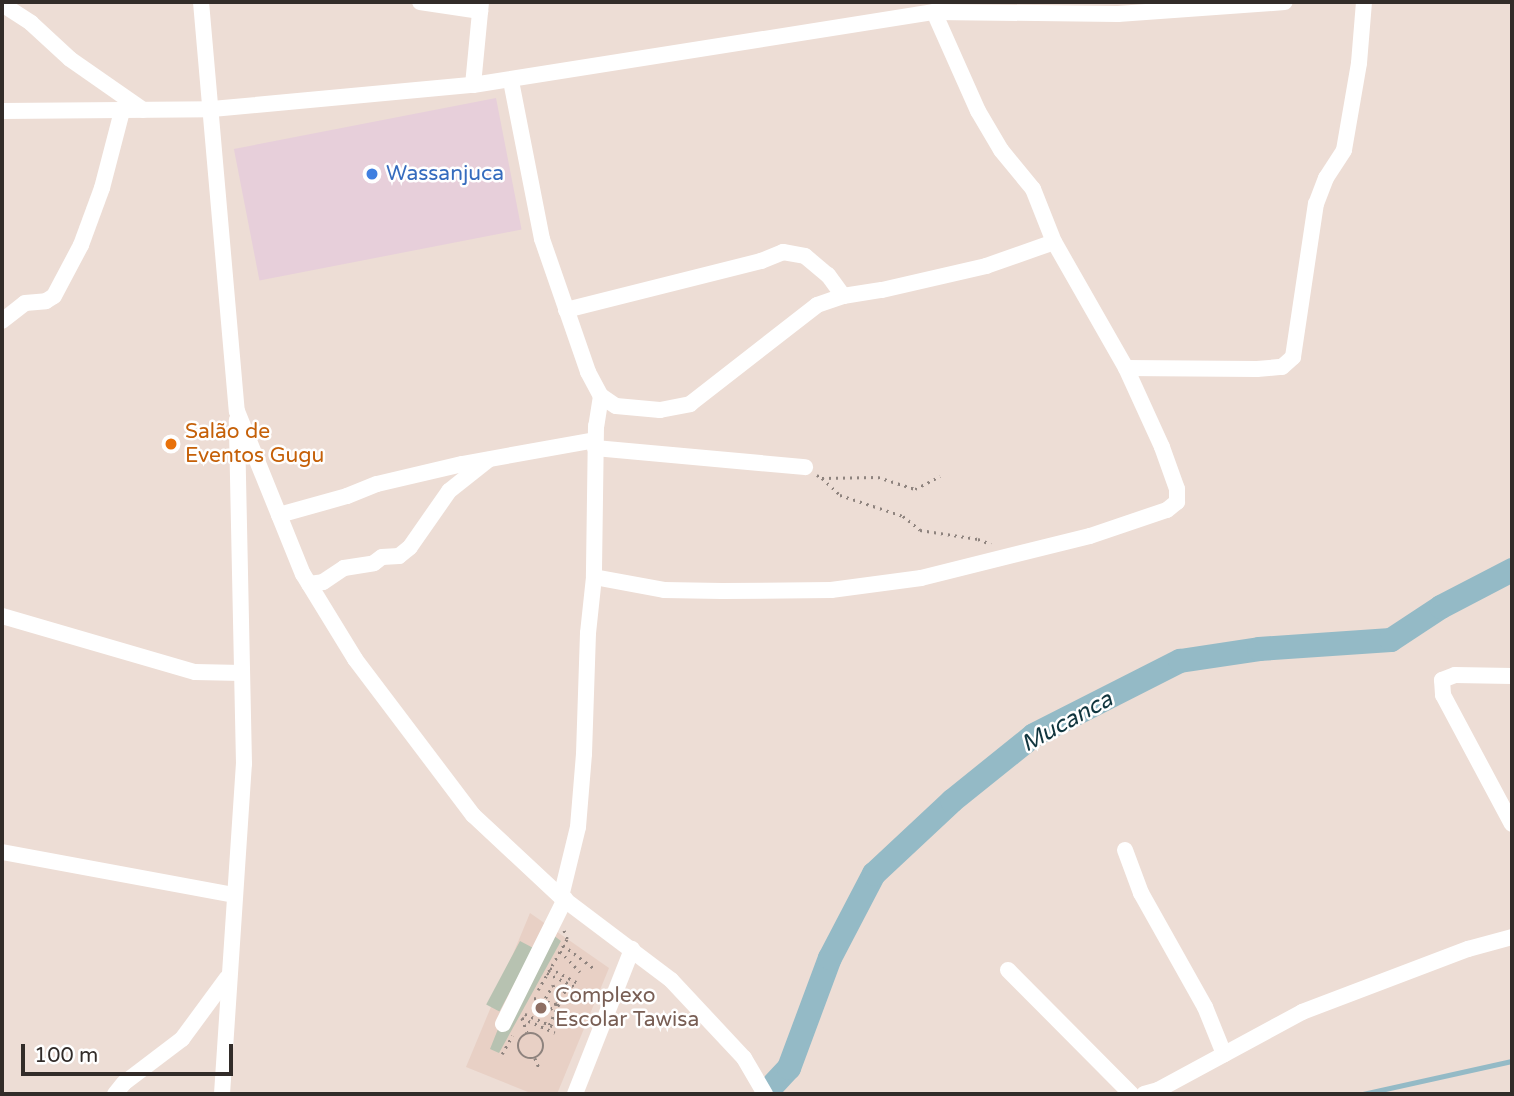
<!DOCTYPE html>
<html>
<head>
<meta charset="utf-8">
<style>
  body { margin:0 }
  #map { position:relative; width:1514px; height:1096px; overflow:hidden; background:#edddd5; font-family:"Varela Round",sans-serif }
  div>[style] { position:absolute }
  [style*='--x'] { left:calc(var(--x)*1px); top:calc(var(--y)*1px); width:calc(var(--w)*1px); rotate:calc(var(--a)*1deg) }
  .commercial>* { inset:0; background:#e7cfda; transform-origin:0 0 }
  .built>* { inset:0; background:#e8d0c5 }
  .green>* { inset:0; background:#b7c2b1; transform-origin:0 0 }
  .stream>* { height:4.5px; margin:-2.25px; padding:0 2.25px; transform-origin:2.25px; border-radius:2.25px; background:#94bac6 }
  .river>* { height:24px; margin:-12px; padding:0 12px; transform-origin:12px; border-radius:12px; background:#94bac6 }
  .path>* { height:2.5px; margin-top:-1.25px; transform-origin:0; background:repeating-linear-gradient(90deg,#8e837e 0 2px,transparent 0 7px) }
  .path>.ring { margin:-1.25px; padding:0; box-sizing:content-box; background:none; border:2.5px solid #8e837e; border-radius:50% }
  .minor>* { height:16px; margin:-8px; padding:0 8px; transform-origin:8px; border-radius:8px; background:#fff }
  .dots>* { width:19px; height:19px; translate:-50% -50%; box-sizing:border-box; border:4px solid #fff; border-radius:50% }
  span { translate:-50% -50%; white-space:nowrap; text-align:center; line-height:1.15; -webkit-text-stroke:5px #fff; paint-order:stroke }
  .shop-label { font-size:21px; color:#366cbe }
  .left { translate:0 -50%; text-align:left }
  .food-label { font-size:21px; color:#c56008 }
  .education-label { font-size:21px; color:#785e54 }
  .water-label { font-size:23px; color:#10353e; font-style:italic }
  .frame { position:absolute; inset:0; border:4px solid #322c29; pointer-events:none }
  .scale { position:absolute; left:21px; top:1044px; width:212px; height:32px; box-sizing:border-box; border:4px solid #322c29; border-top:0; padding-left:9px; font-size:21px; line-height:24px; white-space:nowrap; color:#322c29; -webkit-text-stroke:5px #fff; paint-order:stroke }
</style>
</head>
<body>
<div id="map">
  <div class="commercial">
    <div style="left:496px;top:98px;width:134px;height:267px;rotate:79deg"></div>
  </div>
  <div class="built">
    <div style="clip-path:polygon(530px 913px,609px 968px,557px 1094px,533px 1094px,466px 1067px)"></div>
  </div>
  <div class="green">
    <div style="clip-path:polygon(553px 935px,561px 941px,499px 1053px,490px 1049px,498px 1029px)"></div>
    <div style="left:520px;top:941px;width:15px;height:72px;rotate:28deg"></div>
  </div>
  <div class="stream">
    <div style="--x:1363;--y:1094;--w:153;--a:-12.5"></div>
  </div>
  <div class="river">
    <div style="--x:774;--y:1084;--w:22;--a:-47"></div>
    <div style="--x:789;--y:1068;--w:117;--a:-69.6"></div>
    <div style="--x:830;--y:958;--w:95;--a:-62.4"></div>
    <div style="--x:874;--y:874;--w:107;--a:-43.1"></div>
    <div style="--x:952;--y:801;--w:105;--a:-38.8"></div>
    <div style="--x:1034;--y:735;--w:164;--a:-26.9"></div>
    <div style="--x:1180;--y:661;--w:80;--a:-8.6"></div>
    <div style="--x:1259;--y:649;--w:132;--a:-3.9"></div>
    <div style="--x:1391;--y:640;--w:60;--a:-33.4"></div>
    <div style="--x:1441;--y:607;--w:80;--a:-27.5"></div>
  </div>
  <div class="path">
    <div style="--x:817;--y:475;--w:6;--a:31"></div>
    <div style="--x:822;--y:478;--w:56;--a:-1"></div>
    <div style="--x:878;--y:477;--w:39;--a:18"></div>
    <div style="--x:915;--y:489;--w:28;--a:-27"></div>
    <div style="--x:822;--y:478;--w:25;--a:43"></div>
    <div style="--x:840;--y:495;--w:66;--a:18.4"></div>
    <div style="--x:903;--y:516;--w:22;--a:39"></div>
    <div style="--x:920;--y:530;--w:59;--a:8.8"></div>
    <div style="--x:978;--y:539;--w:14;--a:21"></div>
    <div style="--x:563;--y:945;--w:40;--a:37"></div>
    <div style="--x:560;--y:951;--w:29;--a:46"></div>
    <div style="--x:550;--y:968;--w:30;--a:28"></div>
    <div style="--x:547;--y:973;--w:30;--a:26"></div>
    <div style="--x:553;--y:985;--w:11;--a:56"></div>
    <div style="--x:559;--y:994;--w:10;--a:96"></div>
    <div style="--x:558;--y:1004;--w:19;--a:144"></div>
    <div style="--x:543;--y:1015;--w:7;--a:-135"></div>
    <div style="--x:538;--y:1010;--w:29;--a:-59"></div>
    <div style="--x:538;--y:990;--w:59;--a:-60.4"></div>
    <div style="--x:567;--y:939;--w:9;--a:-111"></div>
    <div style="--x:534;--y:998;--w:24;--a:15"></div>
    <div style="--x:525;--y:1014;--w:35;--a:24"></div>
    <div style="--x:522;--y:1018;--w:36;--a:24"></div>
    <div style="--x:522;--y:1018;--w:15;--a:70"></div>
    <div style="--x:549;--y:1025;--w:45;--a:-65.1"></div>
    <div class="ring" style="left:518px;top:1033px;width:23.5px;height:23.5px"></div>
    <div style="--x:502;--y:1054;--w:21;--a:-61"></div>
    <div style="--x:535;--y:1058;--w:13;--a:67"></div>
  </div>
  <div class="minor">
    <div style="--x:201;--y:2;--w:411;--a:85"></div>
    <div style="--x:237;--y:411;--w:176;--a:68"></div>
    <div style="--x:303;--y:574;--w:100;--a:58.5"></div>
    <div style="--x:355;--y:659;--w:196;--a:52.9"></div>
    <div style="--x:473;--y:815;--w:120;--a:43"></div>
    <div style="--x:561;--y:897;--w:138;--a:37"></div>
    <div style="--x:671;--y:980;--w:107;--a:46.9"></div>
    <div style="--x:744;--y:1058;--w:42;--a:59.7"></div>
    <div style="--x:420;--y:2;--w:61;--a:8.5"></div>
    <div style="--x:2;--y:4;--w:35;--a:33"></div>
    <div style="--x:31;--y:23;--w:53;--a:42.7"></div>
    <div style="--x:70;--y:59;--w:89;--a:34.9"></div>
    <div style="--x:511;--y:81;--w:161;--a:78.9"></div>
    <div style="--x:542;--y:239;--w:141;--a:70.9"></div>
    <div style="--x:588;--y:372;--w:27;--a:62"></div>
    <div style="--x:601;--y:396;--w:30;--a:99"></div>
    <div style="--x:596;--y:426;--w:151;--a:90.8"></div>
    <div style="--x:594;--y:577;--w:56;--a:96.1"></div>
    <div style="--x:588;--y:633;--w:121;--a:91.9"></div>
    <div style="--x:584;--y:754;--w:73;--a:94.7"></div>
    <div style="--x:578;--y:827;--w:72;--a:103.7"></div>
    <div style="--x:473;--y:85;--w:83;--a:-84.5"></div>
    <div style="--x:2;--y:111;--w:210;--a:-0.5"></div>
    <div style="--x:212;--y:109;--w:262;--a:-5.3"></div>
    <div style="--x:473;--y:85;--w:467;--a:-9"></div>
    <div style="--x:934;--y:12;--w:184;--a:0.6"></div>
    <div style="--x:1118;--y:14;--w:167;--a:-4.1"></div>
    <div style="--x:566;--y:310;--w:201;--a:-14.1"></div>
    <div style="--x:761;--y:261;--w:24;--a:-22"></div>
    <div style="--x:783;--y:252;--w:22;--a:10"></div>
    <div style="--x:805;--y:256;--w:30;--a:40"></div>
    <div style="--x:828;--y:275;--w:26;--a:54"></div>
    <div style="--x:2;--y:321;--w:29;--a:-38"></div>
    <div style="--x:25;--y:303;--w:21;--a:-5"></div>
    <div style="--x:46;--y:301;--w:9;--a:-32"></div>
    <div style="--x:54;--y:296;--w:58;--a:-62.1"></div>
    <div style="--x:81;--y:245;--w:61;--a:-69.8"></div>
    <div style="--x:102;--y:188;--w:80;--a:-75.4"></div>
    <div style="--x:1126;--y:368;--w:131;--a:0.4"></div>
    <div style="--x:1257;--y:369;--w:25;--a:-5"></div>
    <div style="--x:1282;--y:367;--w:15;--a:-42"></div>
    <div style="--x:1293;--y:357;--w:155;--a:-81.5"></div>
    <div style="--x:1316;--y:204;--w:28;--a:-69"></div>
    <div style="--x:1326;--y:178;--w:33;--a:-57"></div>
    <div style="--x:1344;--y:150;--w:88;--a:-80.2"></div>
    <div style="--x:1359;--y:63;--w:61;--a:-85.3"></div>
    <div style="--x:601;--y:396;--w:18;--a:34"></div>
    <div style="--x:616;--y:406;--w:44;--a:5.2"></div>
    <div style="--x:660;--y:410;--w:31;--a:-11"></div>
    <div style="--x:690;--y:404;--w:161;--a:-37.9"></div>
    <div style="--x:817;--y:305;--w:28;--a:-19"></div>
    <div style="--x:843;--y:296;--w:39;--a:-9"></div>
    <div style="--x:882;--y:290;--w:107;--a:-13"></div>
    <div style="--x:986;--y:266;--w:72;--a:-19.4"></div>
    <div style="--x:595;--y:448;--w:211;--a:5.2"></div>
    <div style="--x:279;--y:515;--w:71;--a:-15.6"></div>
    <div style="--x:347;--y:496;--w:32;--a:-22"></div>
    <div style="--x:377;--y:484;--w:87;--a:-13.2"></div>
    <div style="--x:462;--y:464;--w:135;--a:-10.2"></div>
    <div style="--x:594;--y:577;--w:71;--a:10.5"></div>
    <div style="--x:664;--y:590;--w:58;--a:1"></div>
    <div style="--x:722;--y:591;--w:109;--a:-0.5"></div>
    <div style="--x:831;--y:590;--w:91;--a:-7.6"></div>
    <div style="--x:921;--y:578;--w:174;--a:-14"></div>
    <div style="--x:1090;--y:536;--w:81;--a:-18.7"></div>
    <div style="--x:1167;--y:510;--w:13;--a:-39"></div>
    <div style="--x:1177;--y:502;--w:13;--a:-90"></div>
    <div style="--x:1177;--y:489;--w:45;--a:-109.7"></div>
    <div style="--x:1162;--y:447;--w:87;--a:-114.5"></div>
    <div style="--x:1126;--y:368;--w:145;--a:-119.7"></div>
    <div style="--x:1054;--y:242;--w:57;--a:-111.6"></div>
    <div style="--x:1033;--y:189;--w:50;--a:-129.4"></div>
    <div style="--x:1001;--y:150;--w:45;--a:-120.5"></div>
    <div style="--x:978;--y:111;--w:108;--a:-114"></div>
    <div style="--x:309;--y:584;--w:14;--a:-8"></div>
    <div style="--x:323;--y:582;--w:25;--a:-34"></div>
    <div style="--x:344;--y:568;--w:30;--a:-9"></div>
    <div style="--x:374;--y:563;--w:10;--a:-37"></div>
    <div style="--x:382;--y:557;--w:17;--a:-3"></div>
    <div style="--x:399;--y:556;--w:14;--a:-39"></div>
    <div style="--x:410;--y:547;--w:68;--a:-55.1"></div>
    <div style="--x:449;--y:491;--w:50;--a:-38.5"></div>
    <div style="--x:2;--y:616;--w:201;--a:16.2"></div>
    <div style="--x:195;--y:672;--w:47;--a:1.2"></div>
    <div style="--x:1512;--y:676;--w:57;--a:-179"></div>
    <div style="--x:1455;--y:675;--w:14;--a:159"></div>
    <div style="--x:1442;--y:680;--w:15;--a:86"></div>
    <div style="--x:1443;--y:695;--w:146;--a:61.9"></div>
    <div style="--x:1125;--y:850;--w:46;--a:69.6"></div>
    <div style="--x:1141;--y:893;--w:131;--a:60.7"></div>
    <div style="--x:1205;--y:1007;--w:51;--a:68"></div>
    <div style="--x:2;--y:852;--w:236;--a:10.5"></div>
    <div style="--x:1008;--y:970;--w:175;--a:45.2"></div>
    <div style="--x:503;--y:1024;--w:140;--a:-63.6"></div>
    <div style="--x:115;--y:1094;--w:14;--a:-51"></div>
    <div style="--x:124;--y:1083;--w:73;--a:-37.2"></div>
    <div style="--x:182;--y:1039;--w:76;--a:-53.6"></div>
    <div style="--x:222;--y:1094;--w:331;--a:-86.2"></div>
    <div style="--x:244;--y:764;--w:344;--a:-91.2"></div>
    <div style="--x:575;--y:1094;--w:156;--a:-68.5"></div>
    <div style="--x:1144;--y:1094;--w:15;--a:-16"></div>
    <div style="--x:1158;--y:1090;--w:164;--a:-28.4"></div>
    <div style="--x:1302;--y:1012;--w:178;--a:-20.8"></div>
    <div style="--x:1468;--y:949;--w:46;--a:-15.3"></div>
  </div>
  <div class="dots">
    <div style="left:372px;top:174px;background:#3f7fe0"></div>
    <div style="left:171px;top:444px;background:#e8710a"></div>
    <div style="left:541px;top:1008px;background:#8d6e63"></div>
  </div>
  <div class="shop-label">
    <span class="left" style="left:386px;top:174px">Wassanjuca</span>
  </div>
  <div class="food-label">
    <span class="left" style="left:185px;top:444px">Salão de<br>Eventos Gugu</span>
  </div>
  <div class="education-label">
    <span class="left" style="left:555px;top:1008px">Complexo<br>Escolar Tawisa</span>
  </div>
  <div class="water-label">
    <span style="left:1067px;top:722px;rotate:-29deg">Mucanca</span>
  </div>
  <div class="frame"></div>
  <div class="scale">100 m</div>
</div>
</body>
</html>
